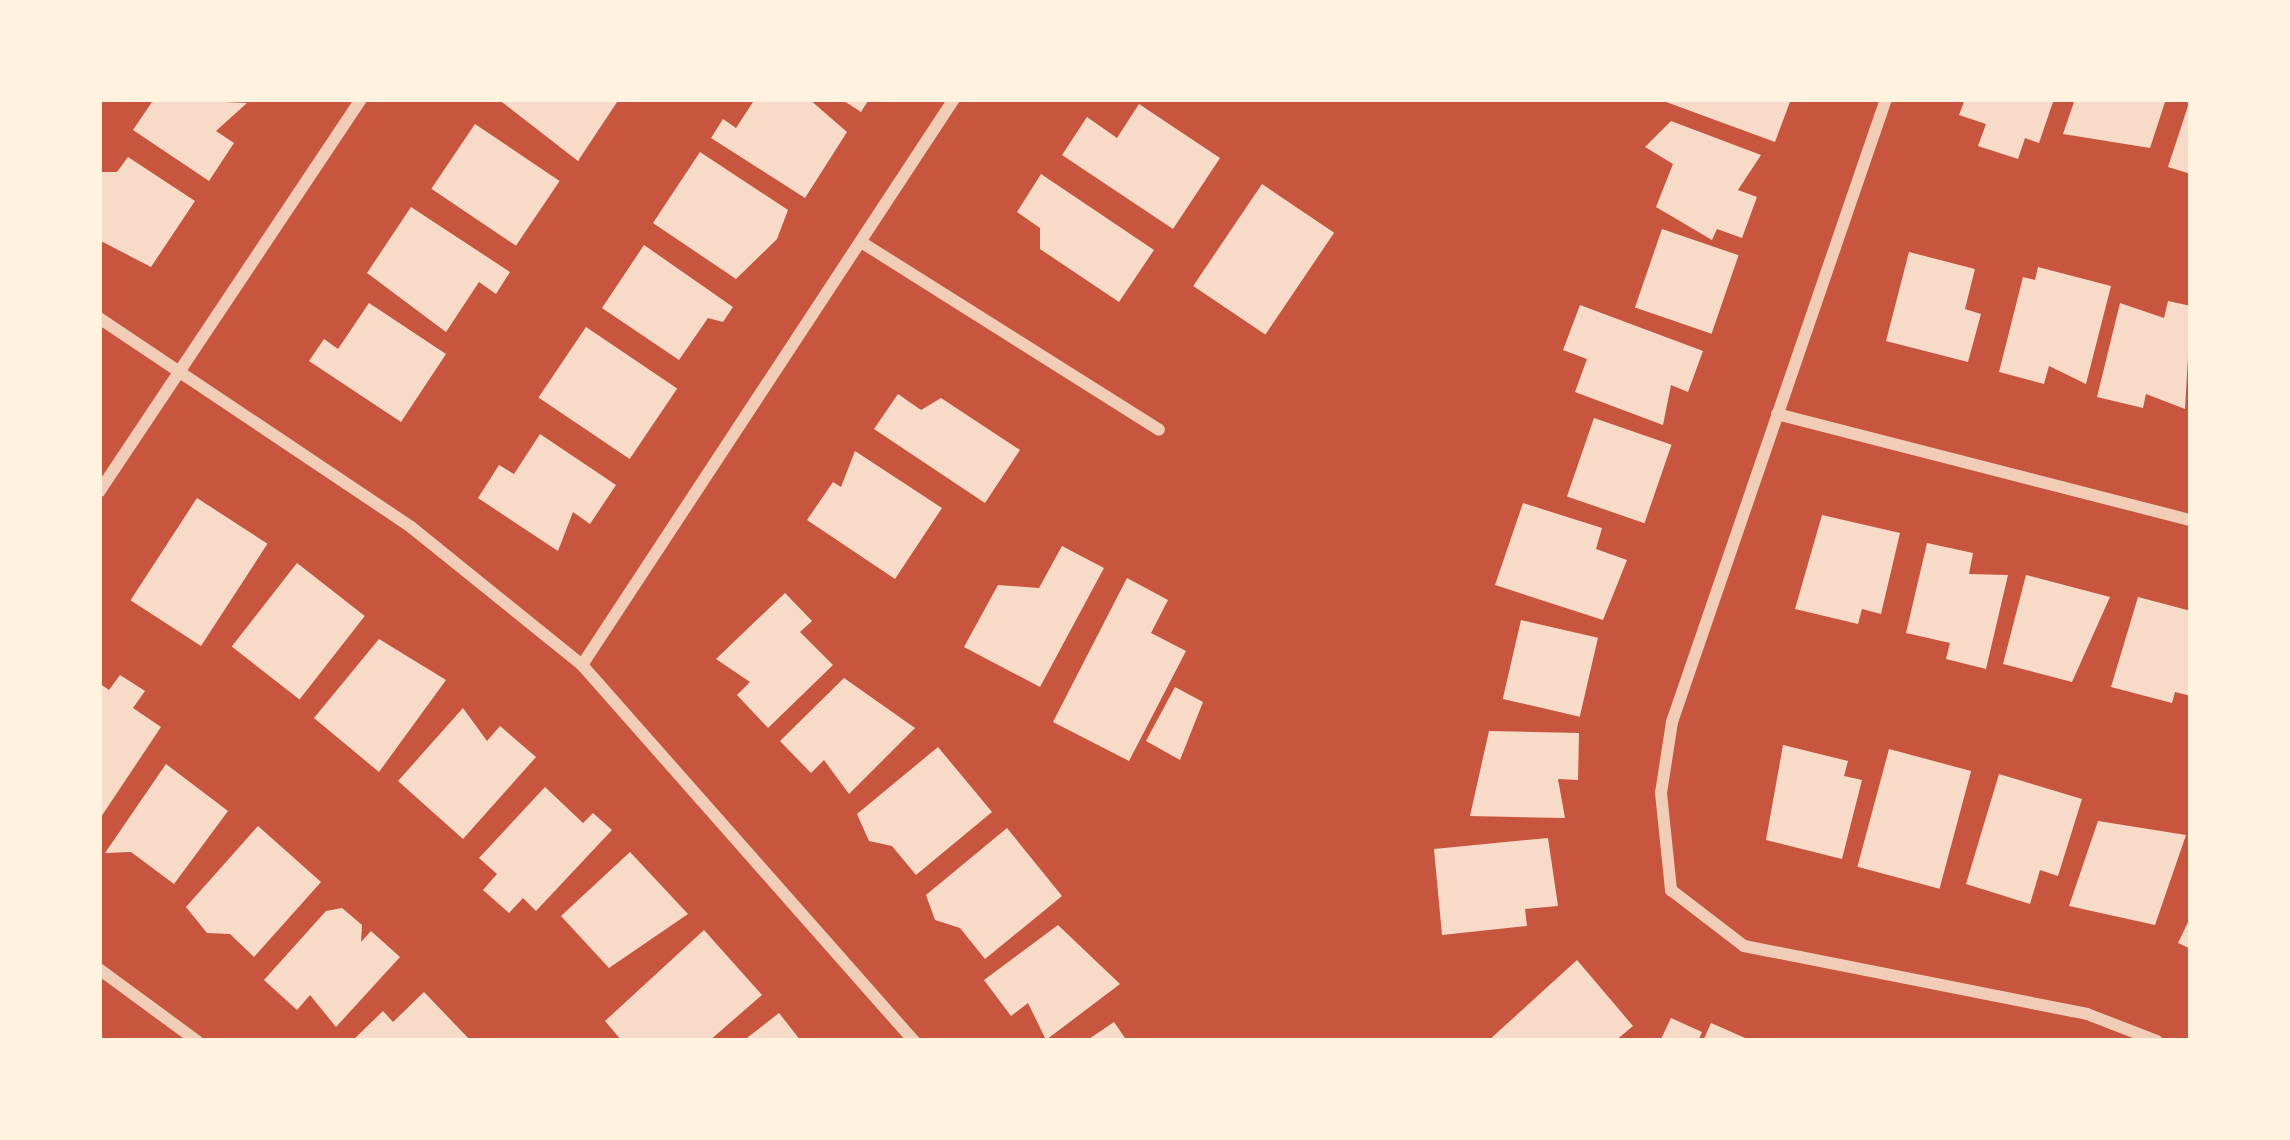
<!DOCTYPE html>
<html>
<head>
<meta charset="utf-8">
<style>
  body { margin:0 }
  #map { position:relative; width:2290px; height:1140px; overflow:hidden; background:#c8553d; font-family:"Noto Serif",serif }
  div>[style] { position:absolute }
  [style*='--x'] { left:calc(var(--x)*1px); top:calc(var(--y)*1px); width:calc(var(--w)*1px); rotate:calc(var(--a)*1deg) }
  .building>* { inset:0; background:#f7dbc8; transform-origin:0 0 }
  .minor>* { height:12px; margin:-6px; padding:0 6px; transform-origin:6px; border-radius:6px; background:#f1ccb7 }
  span { translate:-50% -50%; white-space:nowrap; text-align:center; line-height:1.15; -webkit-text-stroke:12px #fff3e0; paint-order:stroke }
  .frame { position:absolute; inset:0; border:102px solid #fff3e0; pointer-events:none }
</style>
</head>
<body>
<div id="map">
  <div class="building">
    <div style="clip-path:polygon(154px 99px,247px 103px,216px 131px,234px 143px,209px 181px,133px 130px)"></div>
    <div style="clip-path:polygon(498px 99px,619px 99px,578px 161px)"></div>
    <div style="clip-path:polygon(755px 99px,809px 99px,847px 132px,805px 198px,711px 138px,723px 119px,736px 128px)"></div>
    <div style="clip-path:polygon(841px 99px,869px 99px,861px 112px)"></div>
    <div style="clip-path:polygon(1658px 99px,1791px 99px,1775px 142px)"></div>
    <div style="clip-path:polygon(1965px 99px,2054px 99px,2039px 143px,2025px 138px,2018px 159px,1978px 146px,1986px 124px,1959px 115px)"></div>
    <div style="clip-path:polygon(2075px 99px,2166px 99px,2150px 148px,2063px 134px)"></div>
    <div style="clip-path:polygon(2190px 100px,2191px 100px,2191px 174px,2168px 167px)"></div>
    <div style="clip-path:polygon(1139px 104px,1220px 158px,1173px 229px,1062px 155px,1087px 117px,1117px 138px)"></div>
    <div style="clip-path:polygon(1671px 121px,1761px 155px,1738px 190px,1757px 197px,1742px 238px,1717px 229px,1712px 240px,1656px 207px,1673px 164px,1645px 147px)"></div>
    <div style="left:475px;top:124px;width:102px;height:78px;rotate:34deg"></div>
    <div style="clip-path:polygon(700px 152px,788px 210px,777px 239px,736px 279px,653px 223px)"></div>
    <div style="clip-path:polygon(128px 157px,195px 201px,151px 267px,99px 240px,99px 172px,117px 172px)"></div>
    <div style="clip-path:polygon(1041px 174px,1154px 250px,1119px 302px,1040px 249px,1040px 228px,1017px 212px)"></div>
    <div style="left:1262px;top:184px;width:87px;height:123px;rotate:34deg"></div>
    <div style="clip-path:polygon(411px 207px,510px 272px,496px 294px,479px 282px,446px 332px,367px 273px)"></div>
    <div style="left:1662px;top:229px;width:81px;height:83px;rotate:19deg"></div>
    <div style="clip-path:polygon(644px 245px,733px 307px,723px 322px,708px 318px,679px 360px,602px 308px)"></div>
    <div style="clip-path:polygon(1909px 252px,1975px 269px,1965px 309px,1981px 314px,1968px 362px,1886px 341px)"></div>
    <div style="clip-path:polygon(2038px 267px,2111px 286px,2086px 384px,2049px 366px,2044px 384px,1999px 372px,2023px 277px,2035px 280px)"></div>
    <div style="clip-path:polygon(2168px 301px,2191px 306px,2185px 409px,2146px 394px,2143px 408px,2097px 397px,2120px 303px,2164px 318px)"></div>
    <div style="clip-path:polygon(369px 303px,446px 354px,401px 422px,309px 361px,324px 339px,338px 349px)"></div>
    <div style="clip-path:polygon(1580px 305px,1703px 351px,1688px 392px,1671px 385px,1663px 425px,1575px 392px,1587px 359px,1563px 350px)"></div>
    <div style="left:586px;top:327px;width:110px;height:85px;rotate:34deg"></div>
    <div style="clip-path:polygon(898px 394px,921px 410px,941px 398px,1020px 450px,985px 503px,874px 429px)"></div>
    <div style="left:1594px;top:418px;width:82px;height:83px;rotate:19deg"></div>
    <div style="clip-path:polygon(540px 434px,616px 485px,590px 524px,573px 512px,558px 551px,478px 498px,499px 465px,514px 474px)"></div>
    <div style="clip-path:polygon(855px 451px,942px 508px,895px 579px,807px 520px,833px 482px,841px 487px)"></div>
    <div style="left:197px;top:498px;width:84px;height:122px;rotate:33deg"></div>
    <div style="clip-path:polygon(1523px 503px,1602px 528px,1596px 549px,1627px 560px,1603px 620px,1495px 585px)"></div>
    <div style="clip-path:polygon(1822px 515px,1900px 533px,1881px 614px,1862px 609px,1858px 624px,1795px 609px)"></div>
    <div style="clip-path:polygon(1927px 543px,1973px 553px,1969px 574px,2008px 575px,1986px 669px,1946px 659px,1950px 643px,1906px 633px)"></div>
    <div style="clip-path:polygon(1062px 546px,1104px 568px,1040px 687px,964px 647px,998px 585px,1039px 588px)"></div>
    <div style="left:297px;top:563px;width:86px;height:106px;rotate:38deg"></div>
    <div style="clip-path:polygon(2026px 575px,2110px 597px,2072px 682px,2003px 664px)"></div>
    <div style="clip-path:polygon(1127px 578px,1168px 600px,1151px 633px,1186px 651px,1129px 761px,1053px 722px)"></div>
    <div style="clip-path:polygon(785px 593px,812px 621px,800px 632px,833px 665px,768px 728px,737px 695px,750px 682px,716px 659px)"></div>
    <div style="clip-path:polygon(2138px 597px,2191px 611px,2191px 696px,2175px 692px,2172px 703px,2111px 687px)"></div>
    <div style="left:1521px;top:620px;width:79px;height:81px;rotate:13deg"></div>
    <div style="clip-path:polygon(379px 639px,446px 680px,379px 772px,314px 718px)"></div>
    <div style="clip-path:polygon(120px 675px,145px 691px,133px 708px,161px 727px,99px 820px,99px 683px,109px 690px)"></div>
    <div style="clip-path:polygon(844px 678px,915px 728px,849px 794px,824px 760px,811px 773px,780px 741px)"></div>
    <div style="clip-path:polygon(1175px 687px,1203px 702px,1180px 760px,1146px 741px)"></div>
    <div style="clip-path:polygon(463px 708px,487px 741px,500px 726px,536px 757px,463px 839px,398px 781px)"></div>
    <div style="clip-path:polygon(1489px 731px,1579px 733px,1578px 780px,1558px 779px,1565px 818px,1470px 816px)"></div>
    <div style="clip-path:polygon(1783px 745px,1848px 761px,1844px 776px,1862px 780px,1842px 859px,1766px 840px)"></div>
    <div style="clip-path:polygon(938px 747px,992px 812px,916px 875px,892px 846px,869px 841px,857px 814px)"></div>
    <div style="left:1889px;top:749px;width:85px;height:122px;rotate:15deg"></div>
    <div style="clip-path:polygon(166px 764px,228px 811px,174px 884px,131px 852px,105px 853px)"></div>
    <div style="clip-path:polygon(1999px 774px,2082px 799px,2058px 876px,2040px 870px,2030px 904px,1966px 884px)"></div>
    <div style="clip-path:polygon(545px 787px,583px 823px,593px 813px,612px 830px,536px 911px,523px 898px,509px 913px,483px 890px,497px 874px,479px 858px)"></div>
    <div style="clip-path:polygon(2098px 821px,2186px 835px,2155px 925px,2069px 906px)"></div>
    <div style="clip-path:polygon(258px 826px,321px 882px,254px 957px,230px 934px,207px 933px,186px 907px)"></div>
    <div style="clip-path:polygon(1007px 828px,1062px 896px,985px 959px,960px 928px,935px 920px,926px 895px)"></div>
    <div style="clip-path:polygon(1548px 838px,1558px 906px,1525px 909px,1527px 926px,1442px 935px,1434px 849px)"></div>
    <div style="clip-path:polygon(630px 852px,688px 914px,609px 968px,561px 916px)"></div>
    <div style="clip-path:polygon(342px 908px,362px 925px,361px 942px,371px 931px,400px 957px,336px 1027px,310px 995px,297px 1010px,264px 980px,326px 911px)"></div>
    <div style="clip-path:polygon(2191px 916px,2191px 949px,2178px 943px)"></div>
    <div style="clip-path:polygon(1058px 925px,1120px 984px,1046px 1040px,1028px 1003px,1011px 1016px,984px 980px)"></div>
    <div style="clip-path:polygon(704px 930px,762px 995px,709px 1041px,622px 1041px,605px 1021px)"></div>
    <div style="clip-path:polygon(1577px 960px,1633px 1026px,1615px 1041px,1488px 1041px)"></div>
    <div style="clip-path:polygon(424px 992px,471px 1041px,352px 1041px,383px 1011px,393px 1022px)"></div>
    <div style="clip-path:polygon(779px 1013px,801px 1041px,743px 1041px)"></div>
    <div style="clip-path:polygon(1671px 1018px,1702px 1032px,1698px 1041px,1660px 1041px)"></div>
    <div style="clip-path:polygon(1114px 1022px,1127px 1041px,1086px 1041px)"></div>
    <div style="clip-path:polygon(1711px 1023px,1752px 1041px,1703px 1041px)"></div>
  </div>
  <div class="minor">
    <div style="--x:1886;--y:99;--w:659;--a:108.96"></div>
    <div style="--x:1672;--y:722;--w:72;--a:98.8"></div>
    <div style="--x:1661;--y:793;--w:98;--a:84.1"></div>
    <div style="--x:1671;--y:890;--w:92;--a:37.5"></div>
    <div style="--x:1744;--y:946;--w:350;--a:11.2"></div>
    <div style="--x:2087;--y:1014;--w:75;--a:21.1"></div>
    <div style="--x:861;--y:242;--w:352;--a:32.2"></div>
    <div style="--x:99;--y:318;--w:376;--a:33.8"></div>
    <div style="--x:411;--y:527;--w:220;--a:38.9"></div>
    <div style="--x:582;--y:665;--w:502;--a:48.56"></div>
    <div style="--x:1777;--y:414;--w:427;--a:14.4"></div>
    <div style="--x:99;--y:492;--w:472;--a:-56.3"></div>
    <div style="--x:582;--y:665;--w:677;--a:-56.69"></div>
    <div style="--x:99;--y:969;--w:122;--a:36.3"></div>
  </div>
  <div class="frame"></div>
</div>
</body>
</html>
